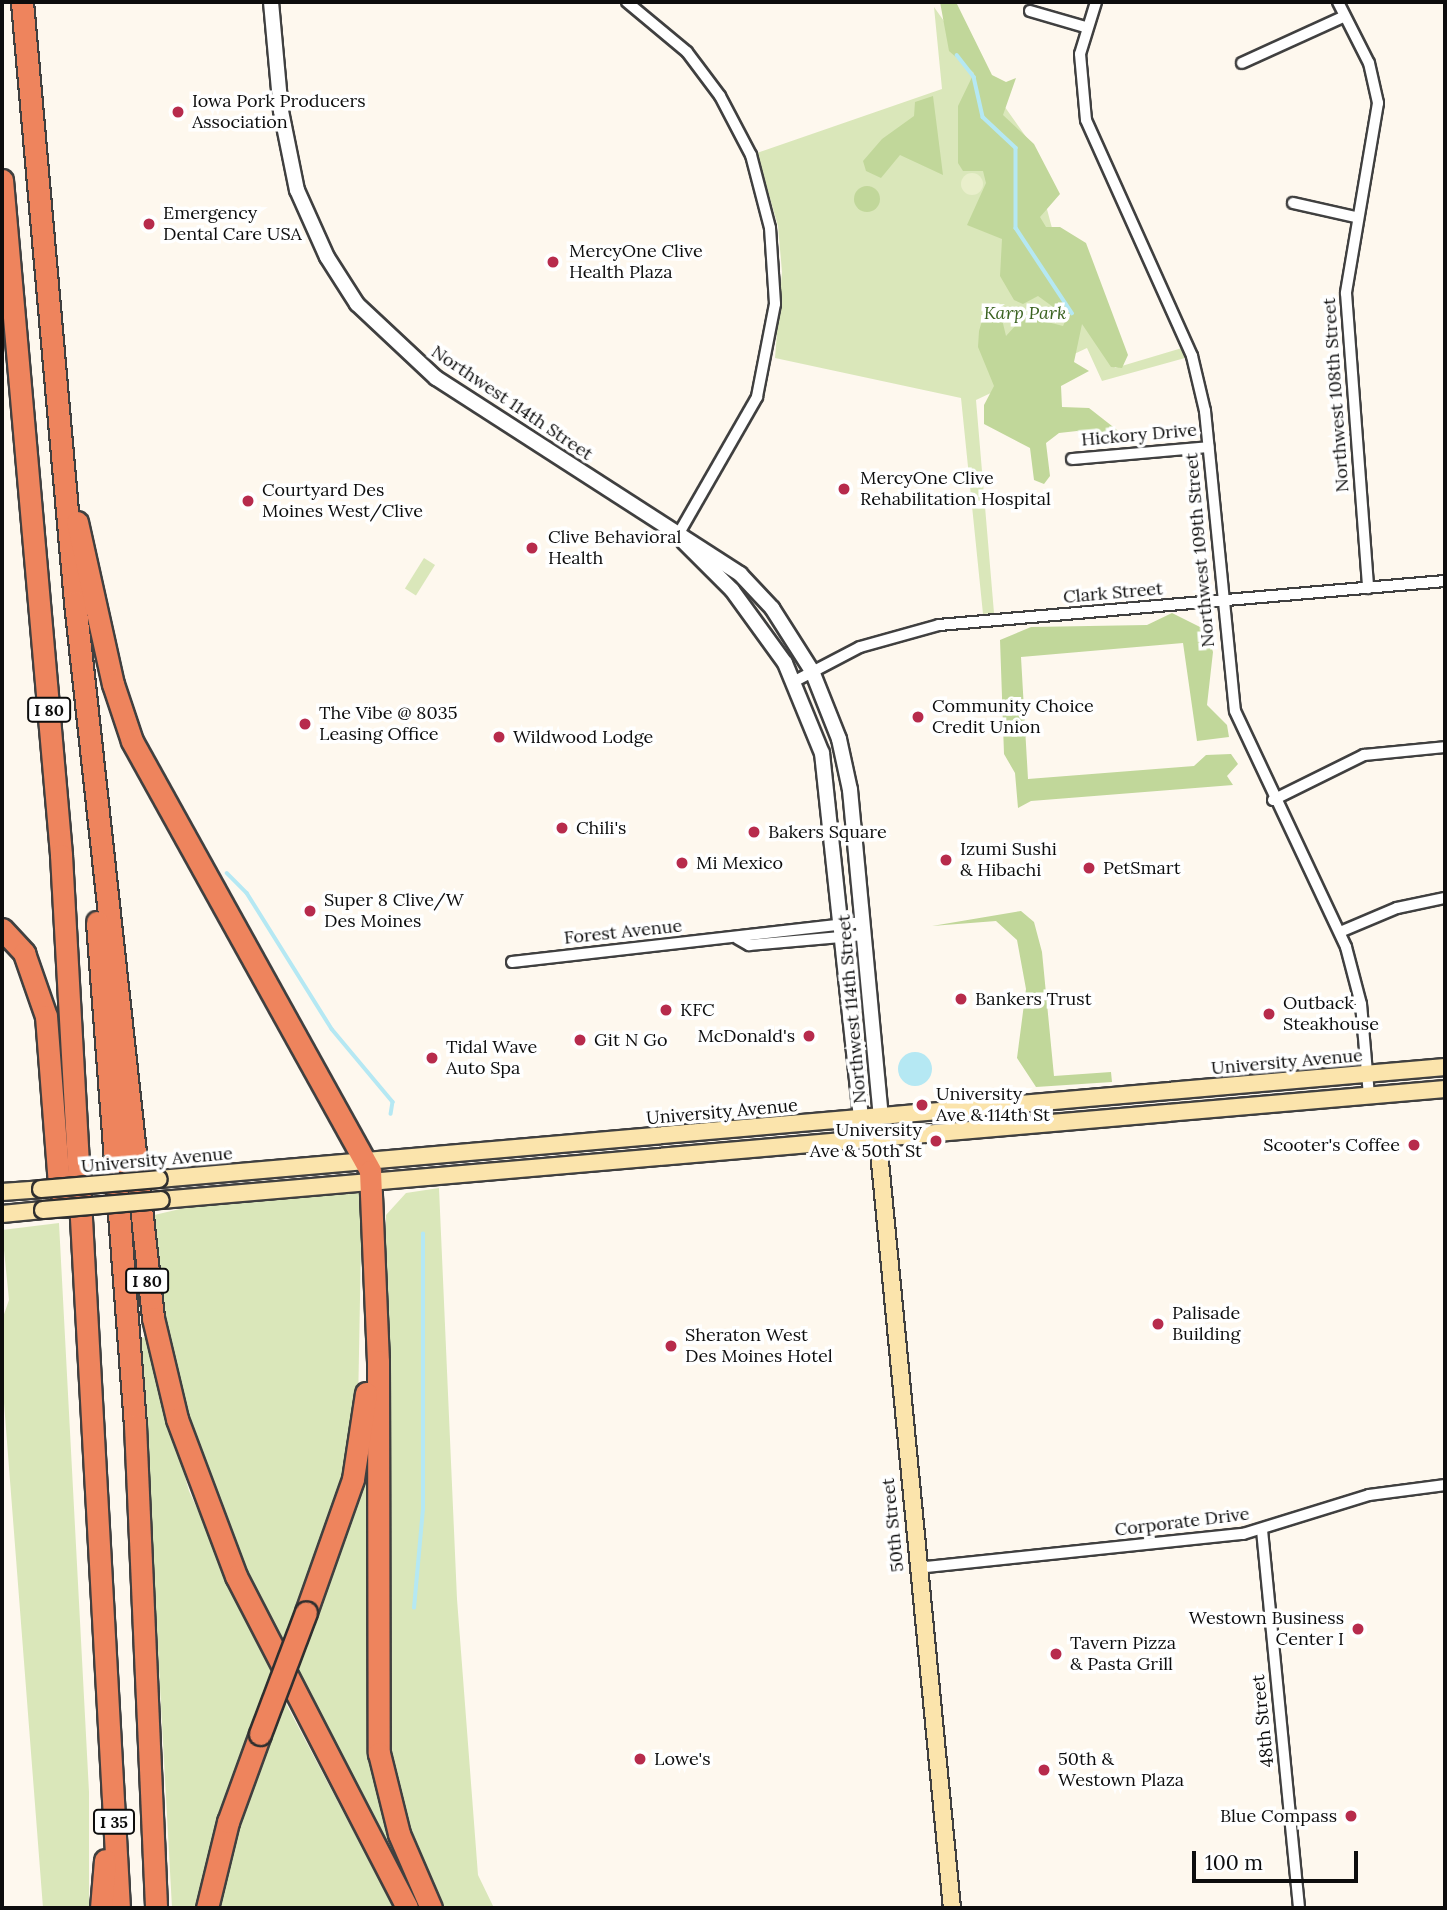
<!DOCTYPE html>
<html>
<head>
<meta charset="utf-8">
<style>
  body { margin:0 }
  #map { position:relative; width:1447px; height:1910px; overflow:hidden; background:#fef8ee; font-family:Lora,serif }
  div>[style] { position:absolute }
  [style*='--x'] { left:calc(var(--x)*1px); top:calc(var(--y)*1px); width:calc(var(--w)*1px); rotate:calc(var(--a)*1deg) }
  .green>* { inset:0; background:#dae7ba; transform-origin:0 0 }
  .forest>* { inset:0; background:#c1d79a }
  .round { border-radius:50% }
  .pitch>* { inset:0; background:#e9efcb }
  .water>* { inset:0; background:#b5e8f3 }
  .stream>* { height:3.5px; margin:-1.75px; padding:0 1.75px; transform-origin:1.75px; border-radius:1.75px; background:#b5e8f3 }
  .roads { filter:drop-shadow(2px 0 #404040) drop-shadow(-2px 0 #404040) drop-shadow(0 2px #404040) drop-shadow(0 -2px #404040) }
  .minor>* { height:10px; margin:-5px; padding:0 5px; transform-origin:5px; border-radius:5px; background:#fff }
  .tertiary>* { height:14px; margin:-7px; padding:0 7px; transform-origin:7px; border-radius:7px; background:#fff }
  .secondary>* { height:16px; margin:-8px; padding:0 8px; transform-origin:8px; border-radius:8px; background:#fbe4ac }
  .motorway>* { height:21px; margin:-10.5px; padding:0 10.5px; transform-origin:10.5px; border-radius:10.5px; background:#ee845d }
  .bridges { filter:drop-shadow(2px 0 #2f2f2f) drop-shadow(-2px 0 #2f2f2f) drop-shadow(0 2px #2f2f2f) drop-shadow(0 -2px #2f2f2f) }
  .secondary-bridge>* { height:16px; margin:-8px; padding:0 8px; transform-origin:8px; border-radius:8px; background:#fbe4ac }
  .motorway-bridge>* { height:21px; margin:-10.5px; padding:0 10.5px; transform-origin:10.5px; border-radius:10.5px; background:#ee845d }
  .dots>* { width:19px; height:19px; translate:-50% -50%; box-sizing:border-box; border:4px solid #fff; border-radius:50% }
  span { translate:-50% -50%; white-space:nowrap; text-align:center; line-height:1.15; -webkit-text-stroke:7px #fff; paint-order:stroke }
  .shield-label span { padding:2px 5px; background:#fff; border:2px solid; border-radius:5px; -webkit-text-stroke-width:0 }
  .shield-label { font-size:16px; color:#0d0d0d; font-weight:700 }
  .poi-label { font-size:18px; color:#0d0d0d }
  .left { translate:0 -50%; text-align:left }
  .right { translate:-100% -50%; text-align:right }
  .park-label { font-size:18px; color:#3a6220; font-style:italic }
  .street-label { font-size:18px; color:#0d0d0d }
  .frame { position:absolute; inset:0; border:4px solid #0d0d0d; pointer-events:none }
  .scale { position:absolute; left:1192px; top:1851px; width:166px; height:32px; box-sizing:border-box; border:4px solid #0d0d0d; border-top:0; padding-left:9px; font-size:21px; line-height:24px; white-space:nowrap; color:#0d0d0d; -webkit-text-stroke:5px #fff; paint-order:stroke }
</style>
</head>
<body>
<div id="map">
  <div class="green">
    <div style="clip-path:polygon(934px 7px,1029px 141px,1057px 247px,1115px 368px,1182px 348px,1185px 358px,1102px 381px,1087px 348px,976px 400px,994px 613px,983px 614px,961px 398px,775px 358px,782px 272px,778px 226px,757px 153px,942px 89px)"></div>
    <div style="left:424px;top:558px;width:13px;height:36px;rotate:32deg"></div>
    <div style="clip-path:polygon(439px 1188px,457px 1599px,478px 1875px,494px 1908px,439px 1908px,410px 1840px,385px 1739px,386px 1215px,406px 1193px)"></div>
    <div style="clip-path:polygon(362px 1190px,358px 1407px,347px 1476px,284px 1651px,235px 1546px,190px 1419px,163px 1310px,150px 1216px,197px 1205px)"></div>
    <div style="clip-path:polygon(59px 1223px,89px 1792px,89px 1908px,43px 1908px,2px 1377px,2px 1320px,9px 1300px,2px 1230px)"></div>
    <div style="clip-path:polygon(147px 1337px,189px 1491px,274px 1676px,203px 1908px,172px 1908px,141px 1338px)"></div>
    <div style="clip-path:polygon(369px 1452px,368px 1723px,380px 1802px,403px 1864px,398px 1866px,293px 1667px)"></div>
    <div style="clip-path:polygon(282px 1696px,394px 1908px,211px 1908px)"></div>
  </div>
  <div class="forest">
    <div style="clip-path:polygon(940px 2px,956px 2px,992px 75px,1006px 82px,1016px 78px,1003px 115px,1034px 144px,1060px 194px,1040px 217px,1046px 227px,1060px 227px,1086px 243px,1128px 355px,1122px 368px,1111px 367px,1082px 324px,1074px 362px,1089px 371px,1061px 386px,1062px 407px,1089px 408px,1126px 437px,1107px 442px,1077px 431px,1059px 433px,1046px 443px,1050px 476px,1044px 484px,1034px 480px,1030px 448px,984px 424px,984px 405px,994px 386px,978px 347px,979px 331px,984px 314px,1000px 311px,1006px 336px,1024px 316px,1063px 326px,1067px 317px,1038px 296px,1023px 304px,1014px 300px,1000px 276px,1002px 239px,967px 225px,986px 183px,983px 171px,963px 171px,958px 163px,958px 106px,974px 73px,949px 51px)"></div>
    <div style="clip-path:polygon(933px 96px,943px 175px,900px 155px,881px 178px,866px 171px,863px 161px,882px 139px,914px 116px,915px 102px)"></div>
    <div class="round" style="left:854px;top:186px;width:26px;height:26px"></div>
    <div style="clip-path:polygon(1172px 613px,1206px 630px,1213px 652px,1207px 705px,1227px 725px,1229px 737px,1197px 741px,1183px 643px,1021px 657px,1028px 779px,1194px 766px,1206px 755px,1231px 754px,1238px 764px,1227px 776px,1233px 785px,1031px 801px,1018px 808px,1015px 773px,1004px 754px,1000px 640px,1031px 627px,1147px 625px)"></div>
    <div style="clip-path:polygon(1021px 911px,1034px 922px,1042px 952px,1054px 1076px,1111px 1072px,1112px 1082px,1036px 1087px,1017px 1058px,1026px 989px,1017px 940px,996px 921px,932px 926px)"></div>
  </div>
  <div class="pitch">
    <div class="round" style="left:961px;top:173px;width:22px;height:22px"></div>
  </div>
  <div class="water">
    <div class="round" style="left:898px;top:1052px;width:34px;height:34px"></div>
  </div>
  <div class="stream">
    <div style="--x:957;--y:55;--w:28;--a:52"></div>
    <div style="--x:974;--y:77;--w:41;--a:77.3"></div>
    <div style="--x:983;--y:117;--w:45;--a:43.2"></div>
    <div style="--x:1016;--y:148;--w:80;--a:90"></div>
    <div style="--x:1016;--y:228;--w:102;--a:56.6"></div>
    <div style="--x:227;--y:873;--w:28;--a:45"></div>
    <div style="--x:247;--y:893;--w:160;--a:58"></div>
    <div style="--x:332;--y:1029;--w:95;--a:50.1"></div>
    <div style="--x:393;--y:1102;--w:12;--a:99"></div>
    <div style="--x:414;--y:1608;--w:98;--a:-84.8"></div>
    <div style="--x:423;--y:1510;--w:276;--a:-90"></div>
  </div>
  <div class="roads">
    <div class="minor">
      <div style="--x:627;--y:2;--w:78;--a:39.8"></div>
      <div style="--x:687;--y:52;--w:55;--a:53.1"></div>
      <div style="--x:720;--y:96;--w:67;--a:62.3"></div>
      <div style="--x:751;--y:155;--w:75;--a:75.4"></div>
      <div style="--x:770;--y:228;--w:76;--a:86.2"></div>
      <div style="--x:775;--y:304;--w:95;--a:101"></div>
      <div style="--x:757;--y:397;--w:159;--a:119.8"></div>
      <div style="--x:1096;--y:2;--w:54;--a:107.1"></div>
      <div style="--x:1080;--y:54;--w:66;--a:84.8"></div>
      <div style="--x:1086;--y:120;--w:259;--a:65.8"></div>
      <div style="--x:1192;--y:356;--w:57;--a:76.7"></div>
      <div style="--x:1205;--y:411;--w:301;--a:84.3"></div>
      <div style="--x:1235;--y:711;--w:261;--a:64.8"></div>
      <div style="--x:1346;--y:947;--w:59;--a:75.3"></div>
      <div style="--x:1361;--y:1004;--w:91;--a:85"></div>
      <div style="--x:1338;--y:2;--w:68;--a:63.1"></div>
      <div style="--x:1369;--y:63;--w:41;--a:77.3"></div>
      <div style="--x:1378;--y:103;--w:193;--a:99.6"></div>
      <div style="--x:1346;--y:293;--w:296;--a:85.7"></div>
      <div style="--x:1030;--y:11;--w:57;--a:16.2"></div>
      <div style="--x:1242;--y:63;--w:111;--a:-24.5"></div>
      <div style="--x:1293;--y:203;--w:64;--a:12.7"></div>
      <div style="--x:1072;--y:459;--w:137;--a:-5"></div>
      <div style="--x:795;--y:681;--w:73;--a:-27.6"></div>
      <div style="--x:860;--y:647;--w:82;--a:-15.6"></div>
      <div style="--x:939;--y:625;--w:508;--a:-4.97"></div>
      <div style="--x:1273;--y:800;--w:102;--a:-26.3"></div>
      <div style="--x:1364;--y:755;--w:81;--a:-5.6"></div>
      <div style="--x:1340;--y:932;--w:62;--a:-22.8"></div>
      <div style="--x:1397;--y:908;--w:49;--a:-11.8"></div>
      <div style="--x:738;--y:939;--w:13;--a:29"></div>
      <div style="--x:749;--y:945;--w:115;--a:-5"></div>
      <div style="--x:512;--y:962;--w:353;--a:-6.5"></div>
      <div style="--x:1262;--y:1530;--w:380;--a:84.4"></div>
      <div style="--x:917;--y:1568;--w:328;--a:-6"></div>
      <div style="--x:1243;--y:1534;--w:132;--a:-17.2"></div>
      <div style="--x:1369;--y:1495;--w:77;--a:-7.5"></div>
    </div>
    <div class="tertiary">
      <div style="--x:271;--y:2;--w:109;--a:84.8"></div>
      <div style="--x:281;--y:111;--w:81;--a:78.6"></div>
      <div style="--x:297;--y:190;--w:73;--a:65.9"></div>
      <div style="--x:327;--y:257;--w:56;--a:57.4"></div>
      <div style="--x:357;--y:304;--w:108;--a:43.1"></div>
      <div style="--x:436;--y:378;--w:362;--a:32.8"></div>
      <div style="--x:740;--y:574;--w:47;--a:46.7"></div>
      <div style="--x:772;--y:608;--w:75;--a:57.6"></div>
      <div style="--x:812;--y:671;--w:73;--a:68.3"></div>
      <div style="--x:839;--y:739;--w:52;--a:77.8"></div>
      <div style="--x:850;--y:790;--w:328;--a:84.6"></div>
      <div style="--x:684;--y:542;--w:68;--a:45"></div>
      <div style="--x:732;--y:590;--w:90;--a:54"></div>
      <div style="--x:785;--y:663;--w:97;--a:67.7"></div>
      <div style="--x:822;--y:753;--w:368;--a:83.9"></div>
    </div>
    <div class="secondary">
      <div style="--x:877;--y:1131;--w:781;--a:84.49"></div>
      <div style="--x:159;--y:1179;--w:1291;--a:-4.98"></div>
      <div style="--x:2;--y:1192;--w:39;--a:-4"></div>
      <div style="--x:161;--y:1200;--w:1289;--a:-4.94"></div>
      <div style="--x:2;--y:1214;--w:41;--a:-5.6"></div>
    </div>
    <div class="motorway">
      <div style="--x:22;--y:2;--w:602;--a:84.95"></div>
      <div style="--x:75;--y:602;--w:720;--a:83.78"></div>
      <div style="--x:153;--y:1318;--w:104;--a:76.6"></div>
      <div style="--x:177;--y:1419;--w:168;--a:69.4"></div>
      <div style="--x:236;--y:1576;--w:373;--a:62.7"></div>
      <div style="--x:2;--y:180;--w:678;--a:85"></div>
      <div style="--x:61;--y:855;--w:1055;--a:86.85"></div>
      <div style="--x:77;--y:522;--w:166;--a:77.5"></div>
      <div style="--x:113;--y:684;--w:60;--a:71.6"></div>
      <div style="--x:132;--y:741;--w:491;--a:61"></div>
      <div style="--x:370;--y:1171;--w:190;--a:87.6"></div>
      <div style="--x:378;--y:1361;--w:392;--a:89.9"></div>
      <div style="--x:379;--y:1753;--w:83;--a:76.1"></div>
      <div style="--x:399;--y:1834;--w:81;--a:66.6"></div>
      <div style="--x:97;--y:922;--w:504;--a:85.68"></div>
      <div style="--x:135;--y:1425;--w:483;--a:87.5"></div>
      <div style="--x:2;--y:929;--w:33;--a:47"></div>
      <div style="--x:24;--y:953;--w:67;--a:70.8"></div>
      <div style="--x:46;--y:1016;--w:169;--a:85.6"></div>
      <div style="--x:59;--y:1185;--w:22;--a:72"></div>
      <div style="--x:306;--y:1612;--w:141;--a:-70.5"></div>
      <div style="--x:353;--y:1479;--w:87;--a:-81.4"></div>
      <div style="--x:101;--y:1908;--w:48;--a:-85.2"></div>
      <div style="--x:207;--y:1908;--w:89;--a:-76.3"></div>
      <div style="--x:228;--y:1822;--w:94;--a:-70"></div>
    </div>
  </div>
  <div class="bridges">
    <div class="secondary-bridge">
      <div style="--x:41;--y:1189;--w:118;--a:-4.8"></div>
      <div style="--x:43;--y:1210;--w:118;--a:-4.8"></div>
    </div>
    <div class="motorway-bridge">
      <div style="--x:260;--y:1734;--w:130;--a:-69.3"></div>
    </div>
  </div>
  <div class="dots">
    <div style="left:178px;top:112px;background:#b72b4c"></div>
    <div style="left:149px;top:224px;background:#b72b4c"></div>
    <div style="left:553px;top:262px;background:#b72b4c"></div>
    <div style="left:844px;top:489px;background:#b72b4c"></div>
    <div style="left:248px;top:501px;background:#b72b4c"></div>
    <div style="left:532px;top:548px;background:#b72b4c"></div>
    <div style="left:918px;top:717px;background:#b72b4c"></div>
    <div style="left:305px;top:724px;background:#b72b4c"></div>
    <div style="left:499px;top:737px;background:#b72b4c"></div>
    <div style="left:562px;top:828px;background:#b72b4c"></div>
    <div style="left:754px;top:832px;background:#b72b4c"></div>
    <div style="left:946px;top:860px;background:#b72b4c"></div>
    <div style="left:682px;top:863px;background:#b72b4c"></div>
    <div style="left:1089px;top:868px;background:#b72b4c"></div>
    <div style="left:310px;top:911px;background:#b72b4c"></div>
    <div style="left:961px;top:999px;background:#b72b4c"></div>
    <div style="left:666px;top:1010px;background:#b72b4c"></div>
    <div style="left:1269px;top:1014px;background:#b72b4c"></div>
    <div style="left:809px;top:1036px;background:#b72b4c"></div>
    <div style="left:580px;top:1040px;background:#b72b4c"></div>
    <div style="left:432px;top:1058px;background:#b72b4c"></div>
    <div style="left:922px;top:1105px;background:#b72b4c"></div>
    <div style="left:936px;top:1141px;background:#b72b4c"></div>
    <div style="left:1414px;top:1145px;background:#b72b4c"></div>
    <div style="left:1158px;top:1324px;background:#b72b4c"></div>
    <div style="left:671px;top:1346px;background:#b72b4c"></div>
    <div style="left:1358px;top:1629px;background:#b72b4c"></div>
    <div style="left:1056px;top:1654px;background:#b72b4c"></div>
    <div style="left:640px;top:1759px;background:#b72b4c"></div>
    <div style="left:1044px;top:1770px;background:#b72b4c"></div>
    <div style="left:1351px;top:1816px;background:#b72b4c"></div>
  </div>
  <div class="shield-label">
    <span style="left:49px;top:710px">I 80</span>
    <span style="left:147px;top:1281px">I 80</span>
    <span style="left:114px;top:1822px">I 35</span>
  </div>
  <div class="poi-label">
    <span class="left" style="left:192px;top:112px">Iowa Pork Producers<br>Association</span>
    <span class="left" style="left:163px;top:224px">Emergency<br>Dental Care USA</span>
    <span class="left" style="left:569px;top:262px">MercyOne Clive<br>Health Plaza</span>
    <span class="left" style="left:860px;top:489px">MercyOne Clive<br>Rehabilitation Hospital</span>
    <span class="left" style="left:262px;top:501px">Courtyard Des<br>Moines West/Clive</span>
    <span class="left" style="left:548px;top:548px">Clive Behavioral<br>Health</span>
    <span class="left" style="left:932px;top:717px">Community Choice<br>Credit Union</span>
    <span class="left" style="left:319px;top:724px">The Vibe @ 8035<br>Leasing Office</span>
    <span class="left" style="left:513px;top:737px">Wildwood Lodge</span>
    <span class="left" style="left:576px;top:828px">Chili's</span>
    <span class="left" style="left:768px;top:832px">Bakers Square</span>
    <span class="left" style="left:960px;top:860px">Izumi Sushi<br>&amp; Hibachi</span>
    <span class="left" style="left:696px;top:863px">Mi Mexico</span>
    <span class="left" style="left:1103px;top:868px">PetSmart</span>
    <span class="left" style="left:324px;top:911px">Super 8 Clive/W<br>Des Moines</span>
    <span class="left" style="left:975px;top:999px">Bankers Trust</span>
    <span class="left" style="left:1283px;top:1014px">Outback<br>Steakhouse</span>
    <span class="left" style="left:680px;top:1010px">KFC</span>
    <span class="right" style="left:795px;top:1036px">McDonald's</span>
    <span class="left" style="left:594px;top:1040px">Git N Go</span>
    <span class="left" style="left:446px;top:1058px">Tidal Wave<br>Auto Spa</span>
    <span class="left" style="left:936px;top:1105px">University<br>Ave &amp; 114th St</span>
    <span class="right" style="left:922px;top:1141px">University<br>Ave &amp; 50th St</span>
    <span class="right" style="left:1400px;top:1145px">Scooter's Coffee</span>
    <span class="left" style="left:1172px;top:1324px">Palisade<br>Building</span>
    <span class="left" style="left:685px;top:1346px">Sheraton West<br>Des Moines Hotel</span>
    <span class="right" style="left:1344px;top:1629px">Westown Business<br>Center I</span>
    <span class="left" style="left:1070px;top:1654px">Tavern Pizza<br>&amp; Pasta Grill</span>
    <span class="left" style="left:654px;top:1759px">Lowe's</span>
    <span class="left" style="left:1058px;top:1770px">50th &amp;<br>Westown Plaza</span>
    <span class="right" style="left:1337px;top:1816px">Blue Compass</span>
  </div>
  <div class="park-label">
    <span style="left:1025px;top:313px">Karp Park</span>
  </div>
  <div class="street-label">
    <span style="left:1336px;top:395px;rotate:-94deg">Northwest 108th Street</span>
    <span style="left:512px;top:403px;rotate:34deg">Northwest 114th Street</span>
    <span style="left:1139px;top:435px;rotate:-5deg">Hickory Drive</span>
    <span style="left:1200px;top:550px;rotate:-95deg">Northwest 109th Street</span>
    <span style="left:1113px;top:593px;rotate:-5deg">Clark Street</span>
    <span style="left:623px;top:932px;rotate:-6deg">Forest Avenue</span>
    <span style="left:852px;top:1009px;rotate:-95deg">Northwest 114th Street</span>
    <span style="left:1287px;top:1062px;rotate:-5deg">University Avenue</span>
    <span style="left:722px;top:1112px;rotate:-5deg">University Avenue</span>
    <span style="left:157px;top:1160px;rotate:-5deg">University Avenue</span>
    <span style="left:1182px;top:1522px;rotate:-7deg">Corporate Drive</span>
    <span style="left:893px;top:1525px;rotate:-96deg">50th Street</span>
    <span style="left:1263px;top:1721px;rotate:-96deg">48th Street</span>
  </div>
  <div class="frame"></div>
  <div class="scale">100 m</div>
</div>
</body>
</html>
